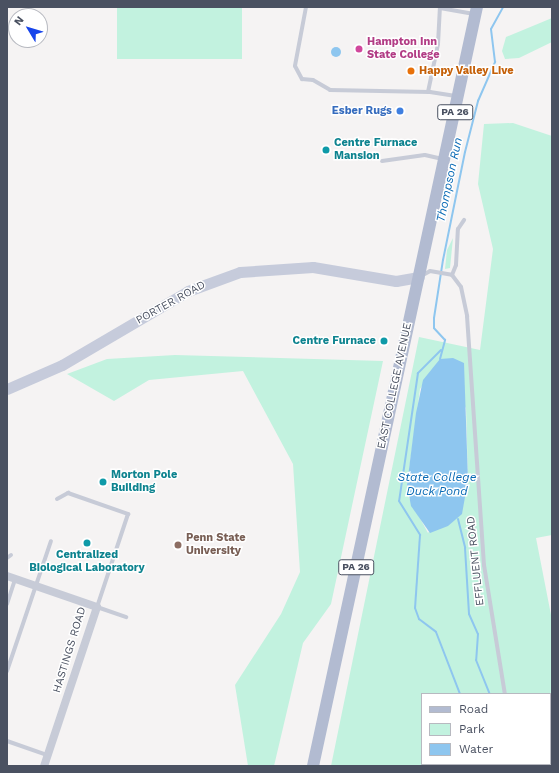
<!DOCTYPE html>
<html>
<head>
<meta charset="utf-8">
<style>
  body { margin:0 }
  #map { position:relative; width:559px; height:773px; overflow:hidden; background:#f5f3f3; font-family:"Work Sans",sans-serif }
  div>[style] { position:absolute }
  [style*='--x'] { left:calc(var(--x)*1px); top:calc(var(--y)*1px); width:calc(var(--w)*1px); rotate:calc(var(--a)*1deg) }
  .green>* { inset:0; background:#c2f2df; transform-origin:0 0 }
  .water>* { inset:0; background:#8ec6ef }
  .round { border-radius:50% }
  .stream>* { height:2px; margin:-1px; padding:0 1px; transform-origin:1px; border-radius:1px; background:#8ec6ef }
  .lane>* { height:4px; margin:-2px; padding:0 2px; transform-origin:2px; border-radius:2px; background:#c7cbd7 }
  .street>* { height:8px; margin:-4px; padding:0 4px; transform-origin:4px; border-radius:4px; background:#c7cbd7 }
  .secondary>* { height:11px; margin:-5.5px; padding:0 5.5px; transform-origin:5.5px; border-radius:5.5px; background:#c6cbdb }
  .primary>* { height:12px; margin:-6px; padding:0 6px; transform-origin:6px; border-radius:6px; background:#b2bbd1 }
  .dots>* { width:11px; height:11px; translate:-50% -50%; box-sizing:border-box; border:2px solid #fff; border-radius:50% }
  span { translate:-50% -50%; white-space:nowrap; text-align:center; line-height:1.15; -webkit-text-stroke:3px #fff; paint-order:stroke }
  .shield-label span { padding:1px 3px; background:#fff; border:1px solid; border-radius:3px; -webkit-text-stroke-width:0 }
  .shield-label { font-size:10px; color:#4a5161; font-weight:700 }
  .hotel-label { font-size:11px; color:#b23c85; font-weight:700 }
  .left { translate:0 -50%; text-align:left }
  .food-label { font-size:11px; color:#c56008; font-weight:700 }
  .shop-label { font-size:11px; color:#366cbe; font-weight:700 }
  .right { translate:-100% -50%; text-align:right }
  .culture-label { font-size:11px; color:#0d838f; font-weight:700 }
  .street-label { font-size:11px; color:#4a5161 }
  .education-label { font-size:11px; color:#785e54; font-weight:700 }
  .water-label { font-size:12px; color:#096ab5; font-style:italic }
  .frame { position:absolute; inset:0; border:8px solid #4a5161; pointer-events:none }
  .legend { position:absolute; left:421px; top:693px; width:130px; height:72px; box-sizing:border-box; background:#fff; border:1px solid #b7b9c0; margin:0; padding:5px 7px; list-style:none; font-size:12px; color:#4a5161 }
  .legend li { display:flex; align-items:center; gap:8px; height:20px }
  .legend b { width:20px; border:1px solid #b7b9c0 }
  .north { position:absolute; left:8px; top:8px; width:40px; height:40px; box-sizing:border-box; background:#fff; border:1px solid #b7b9c0; border-radius:50%; rotate:308deg; font-size:11px; font-weight:700; line-height:16px; text-align:center; color:#4a5161 }
  .north::after { content:''; display:block; margin:auto; width:14px; height:18px; background:#1744eb; clip-path:polygon(50% 0,100% 100%,50% 72%,0 100%) }
</style>
</head>
<body>
<div id="map">
  <div class="green">
    <div style="left:117px;top:7px;width:125px;height:52px"></div>
    <div style="clip-path:polygon(552px 18px,552px 42px,519px 58px,505px 59px,502px 51px,506px 37px)"></div>
    <div style="clip-path:polygon(evenodd,513px 123px,552px 136px,552px 535px,536px 538px,552px 620px,552px 766px,331px 766px,419px 337px,480px 350px,493px 249px,478px 184px,484px 124px,513px 123px,437px 364px,466px 408px,468px 480px,428px 533px,408px 496px,407px 485px,420px 389px,437px 364px,513px 123px,422px 694px,550px 694px,550px 764px,422px 764px,422px 694px)"></div>
    <div style="clip-path:polygon(453px 238px,450px 268px,445px 269px,447px 250px)"></div>
    <div style="clip-path:polygon(175px 355px,383px 361px,331px 604px,303px 643px,274px 766px,248px 766px,235px 685px,281px 614px,300px 572px,293px 464px,243px 371px,149px 380px,114px 401px,67px 374px,107px 359px)"></div>
  </div>
  <div class="water">
    <div class="round" style="left:331px;top:47px;width:10px;height:10px"></div>
    <div style="clip-path:polygon(453px 358px,464px 363px,468px 480px,462px 514px,448px 526px,430px 533px,411px 506px,407px 485px,416px 413px,423px 380px,440px 359px)"></div>
  </div>
  <div class="stream">
    <div style="--x:441;--y:350;--w:33;--a:135"></div>
    <div style="--x:418;--y:373;--w:129;--a:98.4"></div>
    <div style="--x:399;--y:501;--w:40;--a:58"></div>
    <div style="--x:420;--y:535;--w:73;--a:93.9"></div>
    <div style="--x:415;--y:608;--w:12;--a:70"></div>
    <div style="--x:419;--y:619;--w:21;--a:37"></div>
    <div style="--x:436;--y:632;--w:66;--a:68.8"></div>
    <div style="--x:440;--y:359;--w:20;--a:-75"></div>
    <div style="--x:445;--y:340;--w:16;--a:-133"></div>
    <div style="--x:434;--y:328;--w:10;--a:-90"></div>
    <div style="--x:434;--y:318;--w:59;--a:-81.2"></div>
    <div style="--x:443;--y:260;--w:110;--a:-78.5"></div>
    <div style="--x:465;--y:152;--w:53;--a:-75.7"></div>
    <div style="--x:478;--y:101;--w:43;--a:-66.4"></div>
    <div style="--x:495;--y:62;--w:33;--a:-97"></div>
    <div style="--x:491;--y:29;--w:25;--a:-61"></div>
    <div style="--x:458;--y:519;--w:30;--a:76"></div>
    <div style="--x:465;--y:548;--w:66;--a:86.5"></div>
    <div style="--x:469;--y:614;--w:22;--a:66"></div>
    <div style="--x:478;--y:634;--w:26;--a:94"></div>
    <div style="--x:476;--y:660;--w:37;--a:68"></div>
    <div style="--x:474;--y:766;--w:2;--a:-63"></div>
    <div style="--x:503;--y:766;--w:2;--a:-90"></div>
  </div>
  <div class="lane">
    <div style="--x:306;--y:7;--w:60;--a:100.6"></div>
    <div style="--x:295;--y:66;--w:15;--a:62"></div>
    <div style="--x:302;--y:79;--w:11;--a:5"></div>
    <div style="--x:313;--y:80;--w:20;--a:30"></div>
    <div style="--x:330;--y:90;--w:100;--a:1.1"></div>
    <div style="--x:430;--y:92;--w:26;--a:9"></div>
    <div style="--x:428;--y:92;--w:49;--a:-78.2"></div>
    <div style="--x:438;--y:44;--w:36;--a:-87"></div>
    <div style="--x:440;--y:8;--w:36;--a:10"></div>
    <div style="--x:382;--y:161;--w:43;--a:-7.9"></div>
    <div style="--x:425;--y:155;--w:18;--a:13"></div>
    <div style="--x:452;--y:275;--w:11;--a:-68"></div>
    <div style="--x:456;--y:265;--w:36;--a:-87"></div>
    <div style="--x:458;--y:229;--w:11;--a:-56"></div>
    <div style="--x:421;--y:276;--w:10;--a:-29"></div>
    <div style="--x:430;--y:271;--w:22;--a:10"></div>
    <div style="--x:452;--y:275;--w:15;--a:53"></div>
    <div style="--x:461;--y:287;--w:30;--a:78"></div>
    <div style="--x:467;--y:316;--w:250;--a:86.1"></div>
    <div style="--x:484;--y:565;--w:131;--a:80.8"></div>
    <div style="--x:57;--y:499;--w:13;--a:-29"></div>
    <div style="--x:68;--y:493;--w:64;--a:19.3"></div>
    <div style="--x:128;--y:514;--w:98;--a:108.4"></div>
    <div style="--x:97;--y:607;--w:31;--a:19"></div>
    <div style="--x:7;--y:558;--w:5;--a:-37"></div>
    <div style="--x:7;--y:604;--w:26;--a:-72"></div>
    <div style="--x:7;--y:671;--w:137;--a:-71.3"></div>
    <div style="--x:7;--y:741;--w:42;--a:19.3"></div>
    <div style="--x:518;--y:764;--w:2;--a:90"></div>
  </div>
  <div class="street">
    <div style="--x:7;--y:576;--w:95;--a:19"></div>
    <div style="--x:97;--y:607;--w:168;--a:108.4"></div>
  </div>
  <div class="secondary">
    <div style="--x:7;--y:389;--w:60;--a:-23.6"></div>
    <div style="--x:62;--y:365;--w:146;--a:-30.4"></div>
    <div style="--x:188;--y:291;--w:55;--a:-20.1"></div>
    <div style="--x:240;--y:272;--w:73;--a:-3.9"></div>
    <div style="--x:313;--y:267;--w:84;--a:9.6"></div>
    <div style="--x:396;--y:281;--w:23;--a:-10"></div>
  </div>
  <div class="primary">
    <div style="--x:313;--y:766;--w:777;--a:-77.81"></div>
  </div>
  <div class="dots">
    <div style="left:359px;top:49px;background:#d1479c"></div>
    <div style="left:411px;top:71px;background:#e8710a"></div>
    <div style="left:400px;top:111px;background:#3f7fe0"></div>
    <div style="left:326px;top:150px;background:#0f9aa8"></div>
    <div style="left:384px;top:341px;background:#0f9aa8"></div>
    <div style="left:103px;top:482px;background:#0f9aa8"></div>
    <div style="left:87px;top:543px;background:#0f9aa8"></div>
    <div style="left:178px;top:545px;background:#8d6e63"></div>
  </div>
  <div class="shield-label">
    <span style="left:455px;top:112px">PA 26</span>
    <span style="left:356px;top:567px">PA 26</span>
  </div>
  <div class="hotel-label">
    <span class="left" style="left:367px;top:49px">Hampton Inn<br>State College</span>
  </div>
  <div class="food-label">
    <span class="left" style="left:419px;top:71px">Happy Valley Live</span>
  </div>
  <div class="shop-label">
    <span class="right" style="left:392px;top:111px">Esber Rugs</span>
  </div>
  <div class="culture-label">
    <span class="left" style="left:334px;top:150px">Centre Furnace<br>Mansion</span>
    <span class="right" style="left:376px;top:341px">Centre Furnace</span>
    <span class="left" style="left:111px;top:482px">Morton Pole<br>Building</span>
    <span style="left:87px;top:562px">Centralized<br>Biological Laboratory</span>
  </div>
  <div class="street-label">
    <span style="left:171px;top:303px;rotate:-29deg">PORTER ROAD</span>
    <span style="left:395px;top:386px;rotate:-78deg">EAST COLLEGE AVENUE</span>
    <span style="left:476px;top:561px;rotate:-96deg">EFFLUENT ROAD</span>
    <span style="left:70px;top:650px;rotate:-73deg">HASTINGS ROAD</span>
  </div>
  <div class="education-label">
    <span class="left" style="left:186px;top:545px">Penn State<br>University</span>
  </div>
  <div class="water-label">
    <span style="left:450px;top:180px;rotate:-78deg">Thompson Run</span>
    <span style="left:437px;top:485px">State College<br>Duck Pond</span>
  </div>
  <div class="frame"></div>
  <ul class="legend">
  <li><b style="height:5px;background:#b2bbd1"></b>Road</li>
  <li><b style="height:11px;background:#c2f2df"></b>Park</li>
  <li><b style="height:11px;background:#8ec6ef"></b>Water</li>
  </ul>
  <div class="north">N</div>
</div>
</body>
</html>
